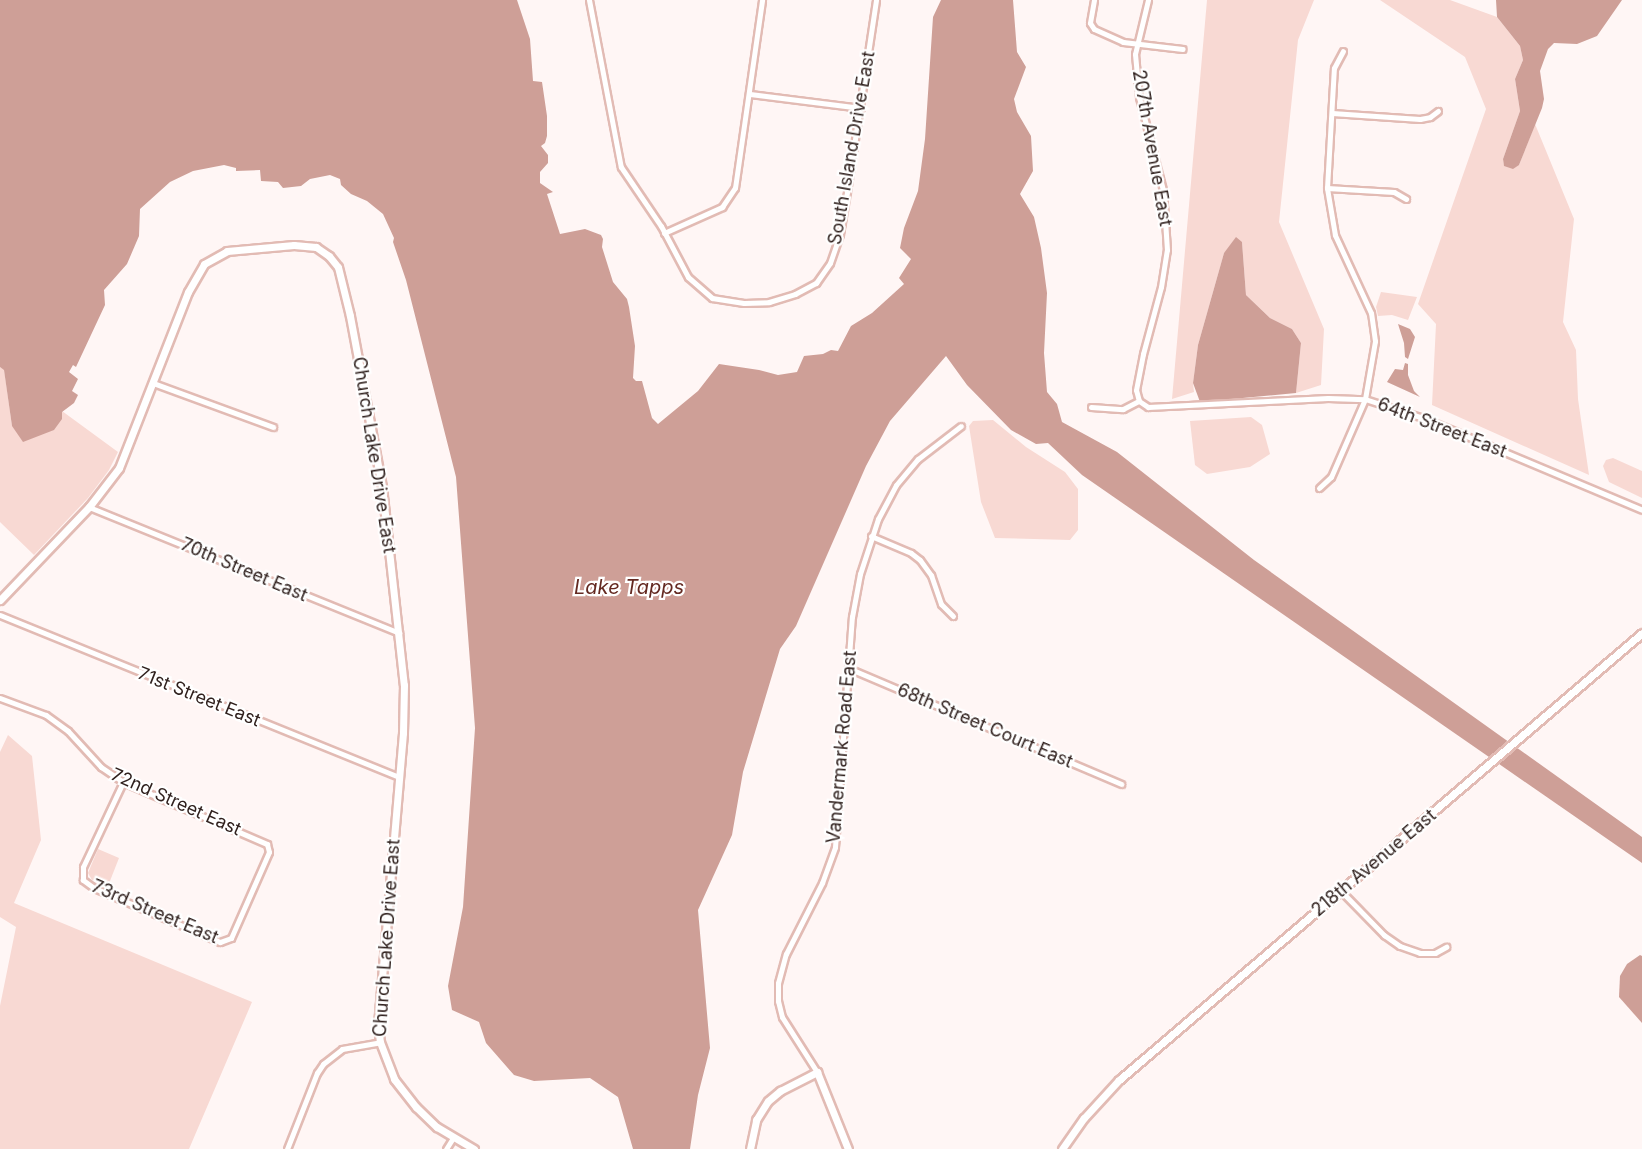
<!DOCTYPE html>
<html>
<head>
<meta charset="utf-8">
<style>
  body { margin:0 }
  #map { position:relative; width:1642px; height:1149px; overflow:hidden; background:#fff6f5; font-family:Inter,sans-serif }
  div>[style] { position:absolute }
  [style*='--x'] { left:calc(var(--x)*1px); top:calc(var(--y)*1px); width:calc(var(--w)*1px); rotate:calc(var(--a)*1deg) }
  .green>* { inset:0; background:#f8d9d3 }
  .water>* { inset:0; background:#ce9f97 }
  .roads { filter:drop-shadow(2px 0 #e2bbb4) drop-shadow(-2px 0 #e2bbb4) drop-shadow(0 2px #e2bbb4) drop-shadow(0 -2px #e2bbb4) }
  .minor>* { height:5px; margin:-2.5px; padding:0 2.5px; transform-origin:2.5px; border-radius:2.5px; background:#fff }
  .tertiary>* { height:7px; margin:-3.5px; padding:0 3.5px; transform-origin:3.5px; border-radius:3.5px; background:#fff }
  span { translate:-50% -50%; white-space:nowrap; text-align:center; line-height:1.15; -webkit-text-stroke:4.5px #fff; paint-order:stroke }
  .street-label { font-size:18px; color:#30211e }
  .water-label { font-size:20px; color:#642921; font-style:italic }
</style>
</head>
<body>
<div id="map">
  <div class="green">
    <div style="clip-path:polygon(1207px 0,1314px 0,1298px 40px,1279px 222px,1324px 329px,1321px 385px,1296px 393px,1301px 343px,1292px 329px,1270px 318px,1246px 295px,1242px 242px,1224px 253px,1198px 345px,1193px 383px,1194px 392px,1172px 399px)"></div>
    <div style="clip-path:polygon(1380px 0,1450px 0,1497px 17px,1520px 46px,1523px 60px,1515px 79px,1520px 111px,1503px 159px,1504px 165px,1519px 165px,1535px 124px,1574px 219px,1563px 322px,1576px 350px,1578px 399px,1589px 475px,1432px 405px,1436px 324px,1418px 304px,1486px 109px,1465px 57px)"></div>
    <div style="clip-path:polygon(1381px 292px,1417px 297px,1408px 320px,1392px 315px,1378px 316px,1376px 307px)"></div>
    <div style="clip-path:polygon(0 367px,4px 369px,12px 426px,62px 411px,118px 452px,109px 470px,88px 498px,34px 555px,0 522px)"></div>
    <div style="clip-path:polygon(1251px 417px,1262px 425px,1270px 454px,1250px 467px,1207px 474px,1195px 465px,1190px 421px)"></div>
    <div style="clip-path:polygon(993px 420px,1026px 447px,1065px 472px,1078px 489px,1078px 530px,1070px 540px,995px 538px,981px 502px,969px 426px,973px 421px)"></div>
    <div style="clip-path:polygon(1613px 458px,1642px 471px,1642px 498px,1609px 482px,1603px 466px,1606px 460px)"></div>
    <div style="clip-path:polygon(8px 735px,32px 756px,41px 840px,14px 903px,252px 1002px,189px 1149px,0 1149px,0 1006px,16px 927px,0 917px,0 752px)"></div>
    <div style="clip-path:polygon(98px 849px,119px 858px,108px 886px,92px 880px,88px 873px)"></div>
  </div>
  <div class="water">
    <div style="clip-path:polygon(0 0,517px 0,530px 39px,533px 81px,542px 82px,547px 116px,547px 136px,545px 143px,541px 146px,548px 155px,548px 163px,540px 172px,540px 183px,553px 192px,547px 194px,560px 234px,585px 229px,601px 235px,603px 239px,602px 247px,613px 282px,627px 299px,629px 307px,635px 346px,633px 378px,636px 381px,642px 381px,652px 418px,658px 424px,698px 391px,719px 364px,759px 370px,778px 375px,797px 372px,804px 356px,823px 354px,831px 350px,838px 351px,851px 326px,872px 313px,904px 284px,899px 278px,911px 259px,900px 248px,904px 228px,918px 191px,925px 139px,933px 17px,941px 0,1013px 0,1017px 52px,1026px 67px,1014px 99px,1017px 112px,1031px 136px,1033px 171px,1020px 194px,1034px 217px,1041px 248px,1047px 293px,1044px 353px,1047px 392px,1057px 404px,1062px 422px,1117px 452px,1254px 560px,1642px 837px,1642px 863px,1082px 475px,1048px 443px,1036px 444px,1011px 430px,967px 385px,946px 356px,890px 421px,866px 466px,796px 626px,780px 649px,743px 772px,732px 835px,698px 910px,710px 1048px,698px 1095px,690px 1149px,633px 1149px,618px 1097px,590px 1078px,534px 1081px,514px 1075px,486px 1043px,479px 1022px,452px 1010px,448px 986px,463px 907px,475px 728px,456px 477px,406px 280px,393px 242px,394px 238px,383px 214px,367px 201px,351px 194px,341px 185px,340px 179px,330px 175px,310px 179px,301px 186px,283px 188px,278px 182px,261px 181px,260px 170px,236px 171px,236px 168px,224px 165px,193px 171px,170px 182px,140px 209px,139px 236px,127px 264px,104px 290px,105px 305px,76px 367px,73px 365px,69px 372px,78px 379px,72px 391px,78px 395px,74px 403px,62px 412px,62px 419px,54px 430px,23px 442px,12px 426px,4px 370px,0 367px)"></div>
    <div style="clip-path:polygon(1496px 0,1622px 0,1597px 36px,1577px 44px,1554px 43px,1548px 49px,1540px 71px,1544px 99px,1542px 108px,1519px 165px,1513px 169px,1504px 166px,1503px 159px,1520px 111px,1515px 79px,1523px 60px,1520px 46px,1497px 17px)"></div>
    <div style="clip-path:polygon(1236px 237px,1242px 242px,1246px 295px,1270px 318px,1292px 329px,1301px 343px,1296px 393px,1200px 402px,1193px 383px,1198px 345px,1224px 253px)"></div>
    <div style="clip-path:polygon(1398px 324px,1410px 329px,1415px 337px,1408px 359px,1405px 357px,1404px 343px)"></div>
    <div style="clip-path:polygon(1405px 363px,1408px 364px,1408px 375px,1414px 391px,1420px 397px,1387px 382px,1395px 369px,1403px 370px)"></div>
    <div style="clip-path:polygon(1640px 955px,1642px 956px,1642px 1023px,1619px 997px,1620px 976px,1627px 964px)"></div>
  </div>
  <div class="roads">
    <div class="minor">
      <div style="--x:589;--y:0;--w:170;--a:79.2"></div>
      <div style="--x:621;--y:167;--w:71;--a:55.9"></div>
      <div style="--x:661;--y:226;--w:58;--a:62.1"></div>
      <div style="--x:688;--y:277;--w:32;--a:41"></div>
      <div style="--x:712;--y:298;--w:32;--a:9"></div>
      <div style="--x:744;--y:303;--w:25;--a:-2"></div>
      <div style="--x:769;--y:302;--w:27;--a:-17"></div>
      <div style="--x:795;--y:294;--w:24;--a:-28"></div>
      <div style="--x:816;--y:283;--w:24;--a:-55"></div>
      <div style="--x:830;--y:263;--w:31;--a:-71"></div>
      <div style="--x:840;--y:234;--w:43;--a:-80.5"></div>
      <div style="--x:847;--y:192;--w:194;--a:-81.4"></div>
      <div style="--x:1094;--y:0;--w:23;--a:100"></div>
      <div style="--x:1090;--y:23;--w:7;--a:56"></div>
      <div style="--x:1094;--y:29;--w:32;--a:24"></div>
      <div style="--x:1123;--y:42;--w:60;--a:6.7"></div>
      <div style="--x:750;--y:94;--w:112;--a:7.2"></div>
      <div style="--x:1332;--y:113;--w:88;--a:3.9"></div>
      <div style="--x:1420;--y:119;--w:10;--a:-11"></div>
      <div style="--x:1430;--y:117;--w:10;--a:-37"></div>
      <div style="--x:1327;--y:188;--w:67;--a:3.4"></div>
      <div style="--x:1394;--y:192;--w:14;--a:30"></div>
      <div style="--x:664;--y:233;--w:64;--a:-24.1"></div>
      <div style="--x:722;--y:207;--w:23;--a:-56"></div>
      <div style="--x:735;--y:188;--w:190;--a:-81.8"></div>
      <div style="--x:153;--y:383;--w:128;--a:20.1"></div>
      <div style="--x:1139;--y:401;--w:11;--a:-105"></div>
      <div style="--x:1136;--y:390;--w:37;--a:-79"></div>
      <div style="--x:1143;--y:354;--w:69;--a:-75"></div>
      <div style="--x:1161;--y:287;--w:37;--a:-81"></div>
      <div style="--x:1167;--y:250;--w:60;--a:-93.8"></div>
      <div style="--x:1163;--y:190;--w:96;--a:-104.5"></div>
      <div style="--x:1139;--y:97;--w:43;--a:-95.3"></div>
      <div style="--x:1135;--y:54;--w:56;--a:-76.5"></div>
      <div style="--x:1091;--y:407;--w:32;--a:4"></div>
      <div style="--x:1123;--y:409;--w:18;--a:-27"></div>
      <div style="--x:1139;--y:401;--w:11;--a:34"></div>
      <div style="--x:1148;--y:407;--w:180;--a:-2.9"></div>
      <div style="--x:1328;--y:398;--w:37;--a:2"></div>
      <div style="--x:1365;--y:399;--w:64;--a:18.2"></div>
      <div style="--x:1426;--y:419;--w:234;--a:22.8"></div>
      <div style="--x:1319;--y:488;--w:16;--a:-43"></div>
      <div style="--x:1331;--y:477;--w:85;--a:-66.4"></div>
      <div style="--x:1365;--y:399;--w:59;--a:-80.2"></div>
      <div style="--x:1375;--y:341;--w:28;--a:-98"></div>
      <div style="--x:1371;--y:313;--w:86;--a:-114.8"></div>
      <div style="--x:1335;--y:235;--w:48;--a:-99.7"></div>
      <div style="--x:1327;--y:188;--w:120;--a:-86.7"></div>
      <div style="--x:1334;--y:68;--w:19;--a:-62"></div>
      <div style="--x:89;--y:507;--w:335;--a:22.1"></div>
      <div style="--x:871;--y:536;--w:43;--a:23"></div>
      <div style="--x:911;--y:553;--w:11;--a:38"></div>
      <div style="--x:920;--y:560;--w:19;--a:54"></div>
      <div style="--x:931;--y:575;--w:31;--a:71"></div>
      <div style="--x:941;--y:604;--w:17;--a:45"></div>
      <div style="--x:0;--y:615;--w:430;--a:22.1"></div>
      <div style="--x:848;--y:668;--w:297;--a:23"></div>
      <div style="--x:0;--y:698;--w:49;--a:20.3"></div>
      <div style="--x:46;--y:715;--w:27;--a:36"></div>
      <div style="--x:68;--y:731;--w:49;--a:47.5"></div>
      <div style="--x:101;--y:767;--w:27;--a:34"></div>
      <div style="--x:123;--y:782;--w:157;--a:23.3"></div>
      <div style="--x:267;--y:844;--w:8;--a:76"></div>
      <div style="--x:269;--y:852;--w:94;--a:113.8"></div>
      <div style="--x:231;--y:938;--w:12;--a:160"></div>
      <div style="--x:220;--y:942;--w:137;--a:-156.8"></div>
      <div style="--x:94;--y:888;--w:14;--a:-144"></div>
      <div style="--x:83;--y:880;--w:13;--a:-90"></div>
      <div style="--x:83;--y:867;--w:94;--a:-64.8"></div>
      <div style="--x:1341;--y:891;--w:62;--a:45.7"></div>
      <div style="--x:1384;--y:935;--w:19;--a:35"></div>
      <div style="--x:1400;--y:946;--w:21;--a:19"></div>
      <div style="--x:1420;--y:953;--w:15;--a:0"></div>
      <div style="--x:1435;--y:953;--w:13;--a:-29"></div>
      <div style="--x:817;--y:1072;--w:65;--a:-122.5"></div>
      <div style="--x:782;--y:1017;--w:16;--a:-104"></div>
      <div style="--x:778;--y:1001;--w:18;--a:-90"></div>
      <div style="--x:778;--y:983;--w:30;--a:-75"></div>
      <div style="--x:786;--y:954;--w:80;--a:-63.1"></div>
      <div style="--x:822;--y:883;--w:38;--a:-70"></div>
      <div style="--x:835;--y:847;--w:231;--a:-85.8"></div>
      <div style="--x:852;--y:617;--w:44;--a:-79.5"></div>
      <div style="--x:860;--y:574;--w:58;--a:-71.9"></div>
      <div style="--x:878;--y:519;--w:38;--a:-62"></div>
      <div style="--x:896;--y:485;--w:34;--a:-50"></div>
      <div style="--x:918;--y:459;--w:54;--a:-37.5"></div>
      <div style="--x:287;--y:1149;--w:82;--a:-68.5"></div>
      <div style="--x:317;--y:1073;--w:11;--a:-56"></div>
      <div style="--x:323;--y:1064;--w:24;--a:-38"></div>
      <div style="--x:342;--y:1049;--w:39;--a:-10"></div>
      <div style="--x:446;--y:1149;--w:13;--a:-58"></div>
    </div>
    <div class="tertiary">
      <div style="--x:0;--y:600;--w:129;--a:-46.3"></div>
      <div style="--x:89;--y:507;--w:49;--a:-52.4"></div>
      <div style="--x:119;--y:468;--w:189;--a:-68.6"></div>
      <div style="--x:188;--y:292;--w:32;--a:-60"></div>
      <div style="--x:204;--y:264;--w:26;--a:-29"></div>
      <div style="--x:227;--y:251;--w:67;--a:-5.1"></div>
      <div style="--x:294;--y:245;--w:22;--a:5"></div>
      <div style="--x:316;--y:247;--w:16;--a:35"></div>
      <div style="--x:329;--y:256;--w:14;--a:51"></div>
      <div style="--x:338;--y:267;--w:50;--a:76.2"></div>
      <div style="--x:350;--y:316;--w:174;--a:79.4"></div>
      <div style="--x:382;--y:487;--w:199;--a:83.7"></div>
      <div style="--x:404;--y:685;--w:48;--a:91.2"></div>
      <div style="--x:403;--y:733;--w:294;--a:94.9"></div>
      <div style="--x:378;--y:1026;--w:16;--a:83"></div>
      <div style="--x:380;--y:1042;--w:40;--a:69"></div>
      <div style="--x:394;--y:1079;--w:36;--a:52"></div>
      <div style="--x:416;--y:1107;--w:29;--a:44"></div>
      <div style="--x:437;--y:1127;--w:43;--a:30.7"></div>
      <div style="--x:750;--y:1149;--w:30;--a:-78"></div>
      <div style="--x:756;--y:1120;--w:22;--a:-58"></div>
      <div style="--x:768;--y:1101;--w:16;--a:-40"></div>
      <div style="--x:780;--y:1091;--w:42;--a:-27.2"></div>
      <div style="--x:817;--y:1072;--w:83;--a:68.1"></div>
      <div style="--x:1062;--y:1149;--w:38;--a:-55"></div>
      <div style="--x:1084;--y:1118;--w:52;--a:-47.4"></div>
      <div style="--x:1119;--y:1080;--w:688;--a:-40.52"></div>
    </div>
  </div>
  <div class="street-label">
    <span style="left:852px;top:148px;rotate:-80deg">South Island Drive East</span>
    <span style="left:1152px;top:148px;rotate:80deg">207th Avenue East</span>
    <span style="left:1442px;top:428px;rotate:21deg">64th Street East</span>
    <span style="left:374px;top:455px;rotate:81deg">Church Lake Drive East</span>
    <span style="left:244px;top:570px;rotate:23deg">70th Street East</span>
    <span style="left:199px;top:697px;rotate:22deg">71st Street East</span>
    <span style="left:985px;top:726px;rotate:23deg">68th Street Court East</span>
    <span style="left:842px;top:747px;rotate:-85deg">Vandermark Road East</span>
    <span style="left:176px;top:802px;rotate:24deg">72nd Street East</span>
    <span style="left:1374px;top:863px;rotate:-40deg">218th Avenue East</span>
    <span style="left:155px;top:912px;rotate:23deg">73rd Street East</span>
    <span style="left:387px;top:938px;rotate:-86deg">Church Lake Drive East</span>
  </div>
  <div class="water-label">
    <span style="left:629px;top:587px">Lake Tapps</span>
  </div>
</div>
</body>
</html>
